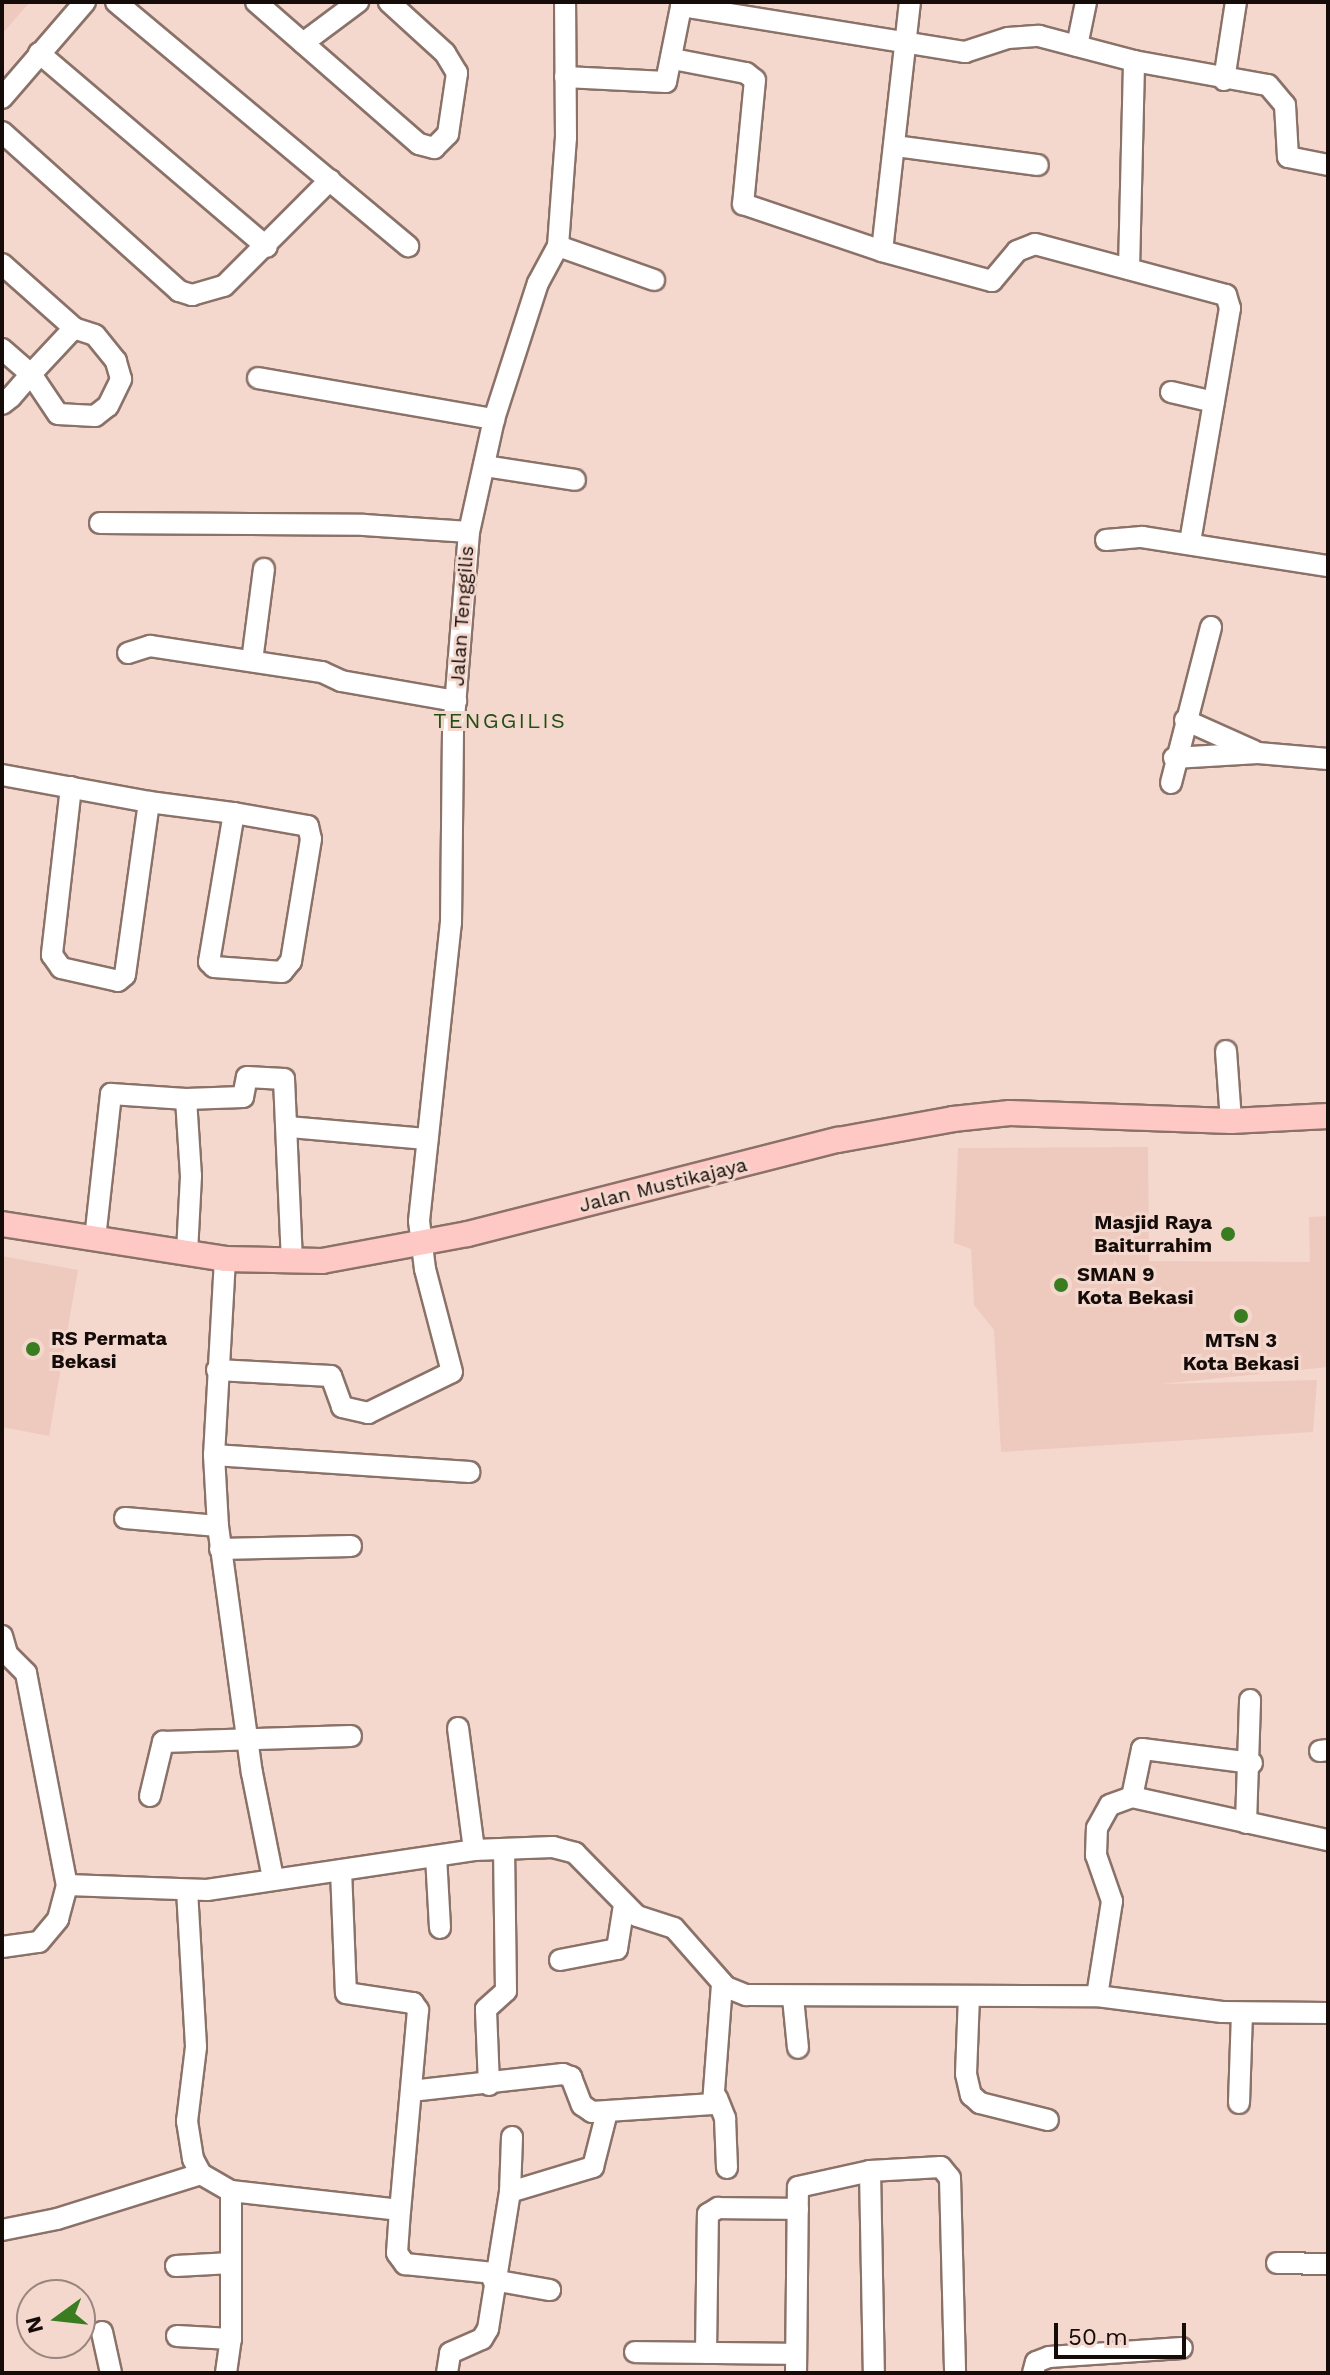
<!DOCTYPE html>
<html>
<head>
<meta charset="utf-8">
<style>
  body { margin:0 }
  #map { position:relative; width:1330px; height:2375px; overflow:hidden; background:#f4d8ce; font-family:"Work Sans",sans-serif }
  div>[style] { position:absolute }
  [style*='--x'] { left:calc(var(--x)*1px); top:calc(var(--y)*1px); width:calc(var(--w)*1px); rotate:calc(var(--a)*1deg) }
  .built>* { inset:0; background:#edcabd }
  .roads { filter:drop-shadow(2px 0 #8b7269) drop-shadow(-2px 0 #8b7269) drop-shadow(0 2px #8b7269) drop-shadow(0 -2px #8b7269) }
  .minor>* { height:20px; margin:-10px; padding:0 10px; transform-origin:10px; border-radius:10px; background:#fff }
  .major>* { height:24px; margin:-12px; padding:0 12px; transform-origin:12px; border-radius:12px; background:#fec8c5 }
  .dots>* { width:22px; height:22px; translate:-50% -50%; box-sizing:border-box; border:4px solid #f4d8ce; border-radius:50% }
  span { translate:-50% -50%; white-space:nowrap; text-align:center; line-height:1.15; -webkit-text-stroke:6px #f4d8ce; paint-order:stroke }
  .street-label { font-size:20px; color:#150c09 }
  .poi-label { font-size:20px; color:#150c09; font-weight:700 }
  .right { translate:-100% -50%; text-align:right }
  .left { translate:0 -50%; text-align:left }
  .neighbourhood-label { font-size:22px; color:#244f14; letter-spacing:2px }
  .frame { position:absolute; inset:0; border:4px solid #150c09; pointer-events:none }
  .north { position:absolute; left:16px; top:2279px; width:80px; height:80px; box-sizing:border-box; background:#f4d8ce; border:2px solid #9b867f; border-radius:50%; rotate:255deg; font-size:22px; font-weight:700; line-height:32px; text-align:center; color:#150c09 }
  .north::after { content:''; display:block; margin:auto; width:28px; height:36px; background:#397d20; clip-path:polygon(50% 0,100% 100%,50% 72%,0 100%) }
  .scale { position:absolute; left:1054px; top:2323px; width:132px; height:36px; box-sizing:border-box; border:4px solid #150c09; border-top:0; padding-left:10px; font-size:24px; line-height:28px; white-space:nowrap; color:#150c09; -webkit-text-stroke:6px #f4d8ce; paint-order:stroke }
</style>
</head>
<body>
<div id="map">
  <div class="built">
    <div style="clip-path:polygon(2px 2px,30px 2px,2px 34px)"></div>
    <div style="clip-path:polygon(1148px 1147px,1149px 1261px,1310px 1262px,1309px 1217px,1328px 1216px,1328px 1367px,1161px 1384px,1317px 1380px,1313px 1432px,1001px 1452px,994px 1330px,974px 1305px,971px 1249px,954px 1243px,958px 1148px)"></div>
    <div style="clip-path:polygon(2px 1256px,78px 1270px,49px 1436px,2px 1427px)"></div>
  </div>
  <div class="roads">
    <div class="minor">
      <div style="--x:116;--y:2;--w:381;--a:39.9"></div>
      <div style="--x:256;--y:2;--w:216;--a:41.1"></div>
      <div style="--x:419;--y:144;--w:16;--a:15"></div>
      <div style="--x:434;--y:148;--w:20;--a:-45"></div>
      <div style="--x:448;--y:134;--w:62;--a:-81.6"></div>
      <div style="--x:457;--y:73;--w:23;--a:-121"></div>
      <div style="--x:445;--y:53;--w:76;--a:-137.7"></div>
      <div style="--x:681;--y:6;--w:288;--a:9.2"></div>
      <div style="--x:965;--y:52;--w:45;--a:-18"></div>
      <div style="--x:1008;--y:38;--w:31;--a:-4"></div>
      <div style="--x:1039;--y:36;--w:98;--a:14.7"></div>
      <div style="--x:1134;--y:61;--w:136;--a:10.2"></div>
      <div style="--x:1268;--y:85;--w:26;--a:50"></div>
      <div style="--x:1285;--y:105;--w:52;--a:86.7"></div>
      <div style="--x:1288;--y:157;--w:41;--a:11.3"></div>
      <div style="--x:303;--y:43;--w:69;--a:-36.7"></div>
      <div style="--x:1077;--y:46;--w:45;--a:-78.4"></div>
      <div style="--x:39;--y:53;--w:299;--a:40.4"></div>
      <div style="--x:673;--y:59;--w:74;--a:10.9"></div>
      <div style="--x:746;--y:73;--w:11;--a:38"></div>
      <div style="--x:755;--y:80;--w:125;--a:95.5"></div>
      <div style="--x:743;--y:204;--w:147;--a:18.7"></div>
      <div style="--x:882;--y:251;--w:251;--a:-83.6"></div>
      <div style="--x:565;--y:77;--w:101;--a:2.8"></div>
      <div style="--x:666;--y:82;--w:82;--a:-78.7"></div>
      <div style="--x:1224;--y:80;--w:79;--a:-81.3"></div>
      <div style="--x:2;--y:98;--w:127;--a:-49.2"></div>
      <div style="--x:2;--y:132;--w:238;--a:41.9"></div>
      <div style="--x:179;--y:291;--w:14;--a:17"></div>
      <div style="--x:192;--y:295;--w:33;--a:-16"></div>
      <div style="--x:224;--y:286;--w:150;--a:-45"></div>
      <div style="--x:895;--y:146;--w:144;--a:7.6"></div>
      <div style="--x:558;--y:246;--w:102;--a:19.5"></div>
      <div style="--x:882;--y:251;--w:114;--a:15.3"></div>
      <div style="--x:992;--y:281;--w:39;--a:-50"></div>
      <div style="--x:1017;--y:251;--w:19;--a:-21"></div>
      <div style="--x:1035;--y:244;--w:198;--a:15"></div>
      <div style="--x:1226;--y:295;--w:14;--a:73"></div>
      <div style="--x:1230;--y:308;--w:238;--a:99.7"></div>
      <div style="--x:2;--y:264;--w:96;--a:41.6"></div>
      <div style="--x:1129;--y:269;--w:208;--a:-88.6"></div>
      <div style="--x:2;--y:349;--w:38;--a:41"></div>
      <div style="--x:31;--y:374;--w:48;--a:56"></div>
      <div style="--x:58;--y:414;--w:37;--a:3"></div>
      <div style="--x:95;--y:416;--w:16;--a:-38"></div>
      <div style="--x:108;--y:406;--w:30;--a:-64"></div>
      <div style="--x:121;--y:379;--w:19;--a:-106"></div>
      <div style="--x:116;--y:361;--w:33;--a:-129"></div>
      <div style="--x:95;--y:335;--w:22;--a:-162"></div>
      <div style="--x:74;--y:328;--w:63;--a:133.1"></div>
      <div style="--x:31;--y:374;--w:30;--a:131"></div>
      <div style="--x:11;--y:397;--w:11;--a:142"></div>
      <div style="--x:258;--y:378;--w:240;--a:9.9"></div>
      <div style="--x:1171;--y:392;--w:44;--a:13.1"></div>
      <div style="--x:484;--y:466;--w:92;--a:8.7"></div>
      <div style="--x:100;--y:523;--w:264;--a:0.4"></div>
      <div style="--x:364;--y:525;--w:105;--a:3.8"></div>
      <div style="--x:1106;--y:540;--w:36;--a:-5"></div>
      <div style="--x:1142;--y:537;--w:188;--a:8.9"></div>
      <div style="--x:128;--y:653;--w:23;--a:-18"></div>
      <div style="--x:150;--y:646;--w:174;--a:8.6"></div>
      <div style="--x:322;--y:672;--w:21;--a:25"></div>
      <div style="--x:341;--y:681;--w:117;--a:9.9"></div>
      <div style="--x:252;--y:661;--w:93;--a:-82.6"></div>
      <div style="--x:1185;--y:720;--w:76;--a:24.2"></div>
      <div style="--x:1174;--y:758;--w:84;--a:-3.4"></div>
      <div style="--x:1258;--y:753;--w:70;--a:4.9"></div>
      <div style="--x:2;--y:775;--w:149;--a:10.4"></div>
      <div style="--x:149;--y:802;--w:86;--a:7.4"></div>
      <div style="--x:234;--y:813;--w:75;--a:10"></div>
      <div style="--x:308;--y:826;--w:13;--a:77"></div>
      <div style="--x:311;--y:839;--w:124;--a:99.3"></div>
      <div style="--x:291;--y:961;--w:14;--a:129"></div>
      <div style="--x:282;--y:972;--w:68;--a:-175.8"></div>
      <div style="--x:214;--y:967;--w:7;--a:-135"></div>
      <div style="--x:209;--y:962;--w:151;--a:-80.5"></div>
      <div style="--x:1171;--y:783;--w:161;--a:-75.6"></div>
      <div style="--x:71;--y:787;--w:169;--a:96.5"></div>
      <div style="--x:52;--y:955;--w:16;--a:55"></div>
      <div style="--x:61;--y:968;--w:58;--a:12.8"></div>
      <div style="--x:118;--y:981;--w:9;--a:-41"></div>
      <div style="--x:125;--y:975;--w:175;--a:-82.1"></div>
      <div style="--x:1226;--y:1051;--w:70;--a:85.9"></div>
      <div style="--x:186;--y:1099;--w:57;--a:-2"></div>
      <div style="--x:243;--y:1097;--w:20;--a:-79"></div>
      <div style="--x:247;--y:1077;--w:37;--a:3"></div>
      <div style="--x:284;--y:1079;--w:182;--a:87.5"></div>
      <div style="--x:289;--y:1127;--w:139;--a:5"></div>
      <div style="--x:95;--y:1239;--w:146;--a:-83.7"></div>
      <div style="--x:111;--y:1094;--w:75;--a:3.8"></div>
      <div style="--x:186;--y:1099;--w:77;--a:86.3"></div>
      <div style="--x:191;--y:1176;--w:77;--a:93"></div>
      <div style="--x:225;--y:1259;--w:196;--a:93.2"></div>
      <div style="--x:214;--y:1455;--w:71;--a:86.8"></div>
      <div style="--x:218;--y:1526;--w:249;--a:82.2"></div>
      <div style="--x:252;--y:1773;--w:107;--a:78.7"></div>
      <div style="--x:217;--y:1370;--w:114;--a:3"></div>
      <div style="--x:331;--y:1376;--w:33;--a:70"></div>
      <div style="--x:342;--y:1407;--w:27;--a:13"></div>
      <div style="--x:368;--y:1413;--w:93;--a:-26"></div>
      <div style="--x:452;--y:1372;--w:106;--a:-104.7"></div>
      <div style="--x:425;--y:1269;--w:48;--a:-97.1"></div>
      <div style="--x:419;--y:1221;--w:300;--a:-83.9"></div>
      <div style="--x:451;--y:923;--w:192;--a:-89.4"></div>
      <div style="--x:453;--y:731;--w:200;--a:-85.4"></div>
      <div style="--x:469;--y:532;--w:116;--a:-77.5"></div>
      <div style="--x:494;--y:419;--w:143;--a:-72.1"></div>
      <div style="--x:538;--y:283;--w:42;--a:-61.6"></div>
      <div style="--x:558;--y:246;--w:108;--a:-85.8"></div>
      <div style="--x:566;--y:138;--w:136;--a:-90.4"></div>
      <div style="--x:214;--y:1455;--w:256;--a:3.8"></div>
      <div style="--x:125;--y:1518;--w:93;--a:4.9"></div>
      <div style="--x:220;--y:1549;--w:131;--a:-1.3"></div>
      <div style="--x:2;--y:1636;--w:19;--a:74"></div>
      <div style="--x:7;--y:1654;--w:27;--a:45"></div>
      <div style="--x:26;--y:1673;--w:216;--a:79.1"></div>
      <div style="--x:458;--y:1728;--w:123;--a:82.5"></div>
      <div style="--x:1320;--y:1751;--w:8;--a:-7"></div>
      <div style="--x:1252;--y:1763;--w:111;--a:-172.7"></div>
      <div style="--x:1142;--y:1749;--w:49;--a:101.8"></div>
      <div style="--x:1132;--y:1797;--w:201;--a:12.4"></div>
      <div style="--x:150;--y:1796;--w:56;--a:-76.5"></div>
      <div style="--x:163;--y:1742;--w:188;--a:-1.8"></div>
      <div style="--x:1246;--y:1823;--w:123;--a:-88.1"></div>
      <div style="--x:436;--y:1856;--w:72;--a:86.8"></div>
      <div style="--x:341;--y:1870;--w:123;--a:87.7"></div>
      <div style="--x:346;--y:1993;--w:68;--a:8.5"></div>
      <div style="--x:413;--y:2003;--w:9;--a:54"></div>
      <div style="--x:418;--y:2010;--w:201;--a:95.1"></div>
      <div style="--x:187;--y:1890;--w:157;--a:86.7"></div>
      <div style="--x:196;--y:2047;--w:75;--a:96.9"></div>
      <div style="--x:187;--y:2121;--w:38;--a:81"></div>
      <div style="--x:193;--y:2159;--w:17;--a:62"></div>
      <div style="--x:201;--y:2174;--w:34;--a:30"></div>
      <div style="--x:231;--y:2191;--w:170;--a:6.4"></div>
      <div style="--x:400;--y:2210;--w:43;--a:94"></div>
      <div style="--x:397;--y:2253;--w:14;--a:54"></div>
      <div style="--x:405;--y:2264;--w:89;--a:5.8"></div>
      <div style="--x:2;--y:1947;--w:37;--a:-8"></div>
      <div style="--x:39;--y:1942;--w:30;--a:-50"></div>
      <div style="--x:58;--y:1919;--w:35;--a:-75"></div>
      <div style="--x:67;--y:1885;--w:140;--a:2"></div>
      <div style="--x:207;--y:1890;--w:270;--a:-8.5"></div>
      <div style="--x:474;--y:1850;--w:79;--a:-2.2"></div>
      <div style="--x:553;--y:1847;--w:23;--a:15"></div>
      <div style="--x:575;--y:1853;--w:88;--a:45.5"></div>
      <div style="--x:637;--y:1916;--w:39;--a:18"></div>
      <div style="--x:674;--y:1928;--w:79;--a:48.6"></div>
      <div style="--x:726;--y:1987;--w:22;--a:22"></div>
      <div style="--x:746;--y:1995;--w:351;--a:0.2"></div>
      <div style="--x:1097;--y:1996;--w:126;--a:7.3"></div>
      <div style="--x:1222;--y:2012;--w:106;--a:0.5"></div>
      <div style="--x:560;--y:1960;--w:58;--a:-10.9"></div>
      <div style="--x:617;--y:1949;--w:45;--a:-81"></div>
      <div style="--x:969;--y:1996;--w:78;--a:92.2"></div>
      <div style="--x:966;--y:2074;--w:22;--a:77"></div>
      <div style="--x:971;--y:2095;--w:12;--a:42"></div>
      <div style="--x:980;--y:2103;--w:70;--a:14"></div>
      <div style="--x:1097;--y:1996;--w:96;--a:-81"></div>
      <div style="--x:1112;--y:1901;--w:49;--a:-109.2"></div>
      <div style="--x:1096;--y:1855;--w:27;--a:-88"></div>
      <div style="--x:1097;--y:1828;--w:26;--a:-61"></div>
      <div style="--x:1110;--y:1805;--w:23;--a:-20"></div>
      <div style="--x:793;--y:1998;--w:50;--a:84.3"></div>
      <div style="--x:489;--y:2085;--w:76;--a:-92.3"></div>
      <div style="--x:486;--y:2009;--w:27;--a:-42"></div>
      <div style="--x:506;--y:1991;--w:141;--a:-90.8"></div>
      <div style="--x:411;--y:2091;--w:153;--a:-6.4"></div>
      <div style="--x:563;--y:2074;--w:9;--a:21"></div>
      <div style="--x:571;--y:2077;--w:30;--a:69"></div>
      <div style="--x:582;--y:2105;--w:12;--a:35"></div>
      <div style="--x:592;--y:2112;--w:121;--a:-3.8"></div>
      <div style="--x:713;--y:2104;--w:121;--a:-85.7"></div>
      <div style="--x:717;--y:2098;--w:22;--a:68"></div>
      <div style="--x:725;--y:2118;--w:50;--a:87.7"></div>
      <div style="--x:1239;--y:2103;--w:90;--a:-88.1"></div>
      <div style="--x:870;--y:2171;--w:202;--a:88.9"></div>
      <div style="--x:510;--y:2192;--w:55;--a:-87.9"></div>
      <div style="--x:2;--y:2230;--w:56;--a:-11.3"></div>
      <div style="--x:57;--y:2219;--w:151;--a:-17.4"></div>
      <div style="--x:1277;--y:2263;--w:51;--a:1.1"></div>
      <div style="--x:176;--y:2266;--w:55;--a:-3.1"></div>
      <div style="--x:493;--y:2280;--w:58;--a:10"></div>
      <div style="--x:102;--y:2332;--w:42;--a:77.6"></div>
      <div style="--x:177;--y:2336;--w:54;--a:3.2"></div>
      <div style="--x:231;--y:2339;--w:148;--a:-90"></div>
      <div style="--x:635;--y:2352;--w:161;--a:0.7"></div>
      <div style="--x:706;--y:2353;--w:139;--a:-89.2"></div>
      <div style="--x:708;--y:2214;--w:12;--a:-31"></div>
      <div style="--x:718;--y:2208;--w:80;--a:0.7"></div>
      <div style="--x:226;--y:2373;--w:34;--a:-82"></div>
      <div style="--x:447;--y:2373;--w:20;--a:-81"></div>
      <div style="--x:450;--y:2353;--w:35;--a:-24"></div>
      <div style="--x:482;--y:2339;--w:12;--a:-59"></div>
      <div style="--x:488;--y:2329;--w:139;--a:-80.9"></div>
      <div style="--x:510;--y:2192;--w:87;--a:-16.8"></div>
      <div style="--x:593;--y:2167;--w:57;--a:-75.7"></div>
      <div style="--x:796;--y:2373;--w:186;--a:-89.4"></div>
      <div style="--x:798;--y:2187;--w:74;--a:-12.5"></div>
      <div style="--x:870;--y:2171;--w:71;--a:-3.2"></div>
      <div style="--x:941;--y:2167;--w:14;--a:51"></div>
      <div style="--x:950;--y:2178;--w:195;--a:88.5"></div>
      <div style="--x:1033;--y:2373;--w:11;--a:-75"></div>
      <div style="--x:1036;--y:2362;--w:14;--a:-21"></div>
      <div style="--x:1049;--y:2357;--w:133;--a:-3.9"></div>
    </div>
    <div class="major">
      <div style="--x:2;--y:1224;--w:226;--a:8.9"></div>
      <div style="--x:225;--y:1259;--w:97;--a:1.2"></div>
      <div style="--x:322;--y:1261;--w:148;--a:-10.5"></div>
      <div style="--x:468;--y:1234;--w:382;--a:-14.3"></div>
      <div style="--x:838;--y:1140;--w:117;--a:-10.3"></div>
      <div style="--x:953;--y:1119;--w:57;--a:-6"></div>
      <div style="--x:1010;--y:1113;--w:221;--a:2.1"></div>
      <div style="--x:1231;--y:1121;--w:97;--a:-3"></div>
    </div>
  </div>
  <div class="dots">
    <div style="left:1228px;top:1234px;background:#397d20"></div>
    <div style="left:1061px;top:1285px;background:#397d20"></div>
    <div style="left:1241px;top:1316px;background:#397d20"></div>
    <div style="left:33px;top:1349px;background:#397d20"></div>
  </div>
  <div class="street-label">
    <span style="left:462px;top:616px;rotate:-86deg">Jalan Tenggilis</span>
    <span style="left:663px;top:1185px;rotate:-14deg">Jalan Mustikajaya</span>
  </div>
  <div class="poi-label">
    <span class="right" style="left:1212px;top:1234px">Masjid Raya<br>Baiturrahim</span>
    <span class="left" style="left:1077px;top:1286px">SMAN 9<br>Kota Bekasi</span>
    <span class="left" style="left:51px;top:1350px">RS Permata<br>Bekasi</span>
    <span style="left:1241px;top:1352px">MTsN 3<br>Kota Bekasi</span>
  </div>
  <div class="neighbourhood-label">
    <span style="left:500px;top:721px">TENGGILIS</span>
  </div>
  <div class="frame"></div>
  <div class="north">N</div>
  <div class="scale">50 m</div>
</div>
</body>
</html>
